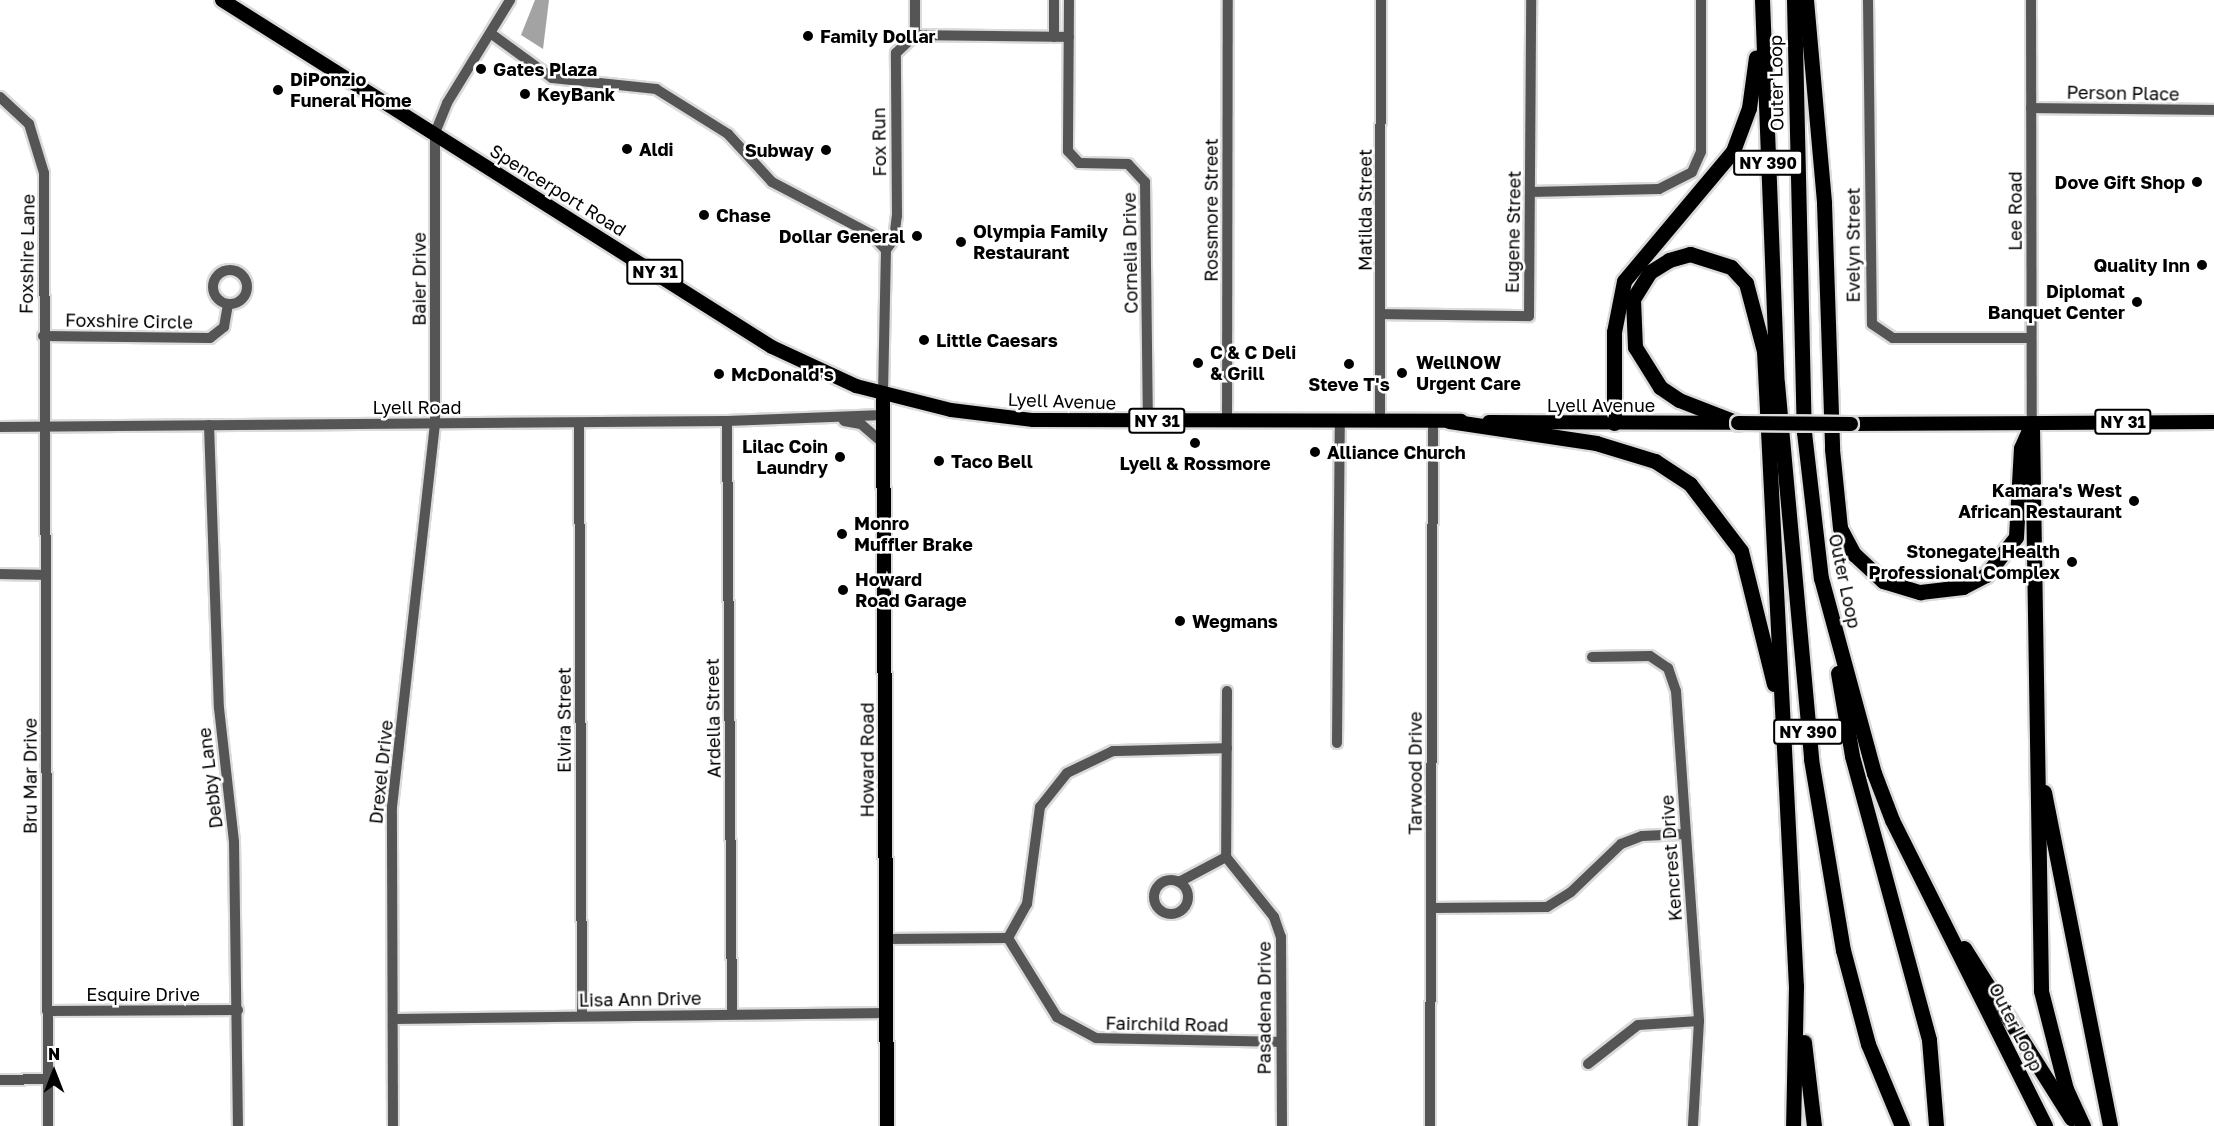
<!DOCTYPE html>
<html>
<head>
<meta charset="utf-8">
<style>
  body { margin:0 }
  #map { position:relative; width:2214px; height:1126px; overflow:hidden; background:#fff; font-family:"Golos Text",sans-serif }
  div>[style] { position:absolute }
  [style*='--x'] { left:calc(var(--x)*1px); top:calc(var(--y)*1px); width:calc(var(--w)*1px); rotate:calc(var(--a)*1deg) }
  .water>* { inset:0; background:#a3a3a3 }
  .roads { filter:drop-shadow(2px 0 #dbdbdb) drop-shadow(-2px 0 #dbdbdb) drop-shadow(0 2px #dbdbdb) drop-shadow(0 -2px #dbdbdb) }
  .minor>* { height:10px; margin:-5px; padding:0 5px; transform-origin:5px; border-radius:5px; background:#555 }
  .minor>.ring { margin:-5px; padding:0; box-sizing:content-box; background:none; border:10px solid #555; border-radius:50% }
  .major>* { height:14px; margin:-7px; padding:0 7px; transform-origin:7px; border-radius:7px; background:#000 }
  .highway>* { height:15px; margin:-7.5px; padding:0 7.5px; transform-origin:7.5px; border-radius:7.5px; background:#000 }
  .bridges { filter:drop-shadow(2px 0 #dbdbdb) drop-shadow(-2px 0 #dbdbdb) drop-shadow(0 2px #dbdbdb) drop-shadow(0 -2px #dbdbdb) }
  .major-bridge>* { height:14px; margin:-7px; padding:0 7px; transform-origin:7px; border-radius:7px; background:#000 }
  .dots>* { width:16px; height:16px; translate:-50% -50%; box-sizing:border-box; border:3px solid #fff; border-radius:50% }
  span { translate:-50% -50%; white-space:nowrap; text-align:center; line-height:1.15; -webkit-text-stroke:5px #fff; paint-order:stroke }
  .shield-label span { padding:2px 4px; background:#fff; border:2px solid; border-radius:4px; -webkit-text-stroke-width:0 }
  .shield-label { font-size:16px; color:#000; font-weight:700 }
  .poi-label { font-size:18px; color:#000; font-weight:700 }
  .left { translate:0 -50%; text-align:left }
  .right { translate:-100% -50%; text-align:right }
  .street-label { font-size:18px; color:#000 }
  .north { position:absolute; left:24px; top:1042px; width:60px; height:60px; -webkit-text-stroke:4px #fff; paint-order:stroke; rotate:0deg; font-size:16px; font-weight:700; line-height:24px; text-align:center; color:#000 }
  .north::after { content:''; display:block; margin:auto; width:21px; height:27px; background:#000; clip-path:polygon(50% 0,100% 100%,50% 72%,0 100%) }
</style>
</head>
<body>
<div id="map">
  <div class="water">
    <div style="clip-path:polygon(535px 0,549px 0,543px 49px,521px 35px)"></div>
  </div>
  <div class="roads">
    <div class="minor">
      <div style="--x:915;--y:0;--w:35;--a:90"></div>
      <div style="--x:1054;--y:0;--w:37;--a:90"></div>
      <div style="--x:1069;--y:0;--w:151;--a:90.4"></div>
      <div style="--x:1068;--y:151;--w:16;--a:47"></div>
      <div style="--x:1079;--y:163;--w:49;--a:1.2"></div>
      <div style="--x:1128;--y:164;--w:25;--a:47"></div>
      <div style="--x:1145;--y:182;--w:239;--a:89.3"></div>
      <div style="--x:1868;--y:0;--w:324;--a:89.3"></div>
      <div style="--x:1872;--y:324;--w:25;--a:34"></div>
      <div style="--x:1893;--y:338;--w:138;--a:0"></div>
      <div style="--x:2031;--y:0;--w:423;--a:89.9"></div>
      <div style="--x:493;--y:35;--w:73;--a:36.1"></div>
      <div style="--x:552;--y:78;--w:105;--a:6"></div>
      <div style="--x:656;--y:89;--w:85;--a:32"></div>
      <div style="--x:728;--y:134;--w:65;--a:47.5"></div>
      <div style="--x:772;--y:182;--w:112;--a:27.7"></div>
      <div style="--x:871;--y:234;--w:22;--a:47"></div>
      <div style="--x:0;--y:97;--w:40;--a:43"></div>
      <div style="--x:29;--y:124;--w:51;--a:73"></div>
      <div style="--x:44;--y:173;--w:953;--a:89.76"></div>
      <div style="--x:2031;--y:108;--w:183;--a:0.6"></div>
      <div style="--x:1530;--y:192;--w:129;--a:-1.3"></div>
      <div style="--x:1659;--y:189;--w:37;--a:-27"></div>
      <div style="--x:1692;--y:172;--w:22;--a:-66"></div>
      <div style="--x:1701;--y:152;--w:152;--a:-90"></div>
      <div class="ring" style="left:213px;top:270px;width:24px;height:24px"></div>
      <div style="--x:1381;--y:314;--w:148;--a:0.8"></div>
      <div style="--x:1529;--y:316;--w:316;--a:-89.6"></div>
      <div style="--x:43;--y:336;--w:167;--a:0.7"></div>
      <div style="--x:210;--y:338;--w:18;--a:-38"></div>
      <div style="--x:224;--y:327;--w:23;--a:-80"></div>
      <div style="--x:883;--y:393;--w:143;--a:-88.8"></div>
      <div style="--x:886;--y:250;--w:14;--a:-54"></div>
      <div style="--x:894;--y:239;--w:23;--a:-83"></div>
      <div style="--x:897;--y:216;--w:163;--a:-90.4"></div>
      <div style="--x:896;--y:53;--w:26;--a:-43"></div>
      <div style="--x:915;--y:35;--w:154;--a:0.7"></div>
      <div style="--x:727;--y:421;--w:593;--a:89.52"></div>
      <div style="--x:844;--y:421;--w:17;--a:10"></div>
      <div style="--x:861;--y:424;--w:29;--a:41"></div>
      <div style="--x:1227;--y:421;--w:421;--a:-89.9"></div>
      <div style="--x:1380;--y:421;--w:421;--a:-89.9"></div>
      <div style="--x:579;--y:423;--w:593;--a:89.71"></div>
      <div style="--x:209;--y:425;--w:283;--a:88"></div>
      <div style="--x:219;--y:708;--w:135;--a:83.6"></div>
      <div style="--x:234;--y:842;--w:284;--a:89.2"></div>
      <div style="--x:0;--y:427;--w:727;--a:-0.47"></div>
      <div style="--x:727;--y:421;--w:156;--a:-2.2"></div>
      <div style="--x:0;--y:574;--w:46;--a:1.2"></div>
      <div style="--x:1592;--y:657;--w:58;--a:-1"></div>
      <div style="--x:1650;--y:656;--w:22;--a:34"></div>
      <div style="--x:1668;--y:668;--w:24;--a:71"></div>
      <div style="--x:1676;--y:691;--w:331;--a:86"></div>
      <div style="--x:1699;--y:1021;--w:105;--a:93.3"></div>
      <div style="--x:1227;--y:691;--w:166;--a:90.3"></div>
      <div style="--x:1226;--y:857;--w:77;--a:51.3"></div>
      <div style="--x:1274;--y:917;--w:21;--a:71"></div>
      <div style="--x:1281;--y:937;--w:189;--a:89.7"></div>
      <div style="--x:1337;--y:743;--w:322;--a:-89.5"></div>
      <div class="ring" style="left:1154px;top:880px;width:24px;height:24px"></div>
      <div style="--x:1179;--y:882;--w:53;--a:-28"></div>
      <div style="--x:1431;--y:908;--w:116;--a:-0.5"></div>
      <div style="--x:1547;--y:907;--w:28;--a:-32"></div>
      <div style="--x:1571;--y:892;--w:69;--a:-43.8"></div>
      <div style="--x:1621;--y:844;--w:22;--a:-21"></div>
      <div style="--x:1642;--y:836;--w:44;--a:-2.6"></div>
      <div style="--x:1008;--y:938;--w:39;--a:-61"></div>
      <div style="--x:1027;--y:904;--w:98;--a:-82.4"></div>
      <div style="--x:1040;--y:807;--w:43;--a:-51.5"></div>
      <div style="--x:1067;--y:773;--w:51;--a:-25.6"></div>
      <div style="--x:1113;--y:751;--w:114;--a:-1.5"></div>
      <div style="--x:887;--y:939;--w:121;--a:-0.5"></div>
      <div style="--x:1008;--y:938;--w:93;--a:58.2"></div>
      <div style="--x:1057;--y:1017;--w:44;--a:28.3"></div>
      <div style="--x:1096;--y:1038;--w:185;--a:1.2"></div>
      <div style="--x:47;--y:1011;--w:191;--a:-0.3"></div>
      <div style="--x:394;--y:1019;--w:493;--a:-0.7"></div>
      <div style="--x:1588;--y:1064;--w:63;--a:-38"></div>
      <div style="--x:1638;--y:1025;--w:61;--a:-3.8"></div>
      <div style="--x:0;--y:1080;--w:47;--a:-1.2"></div>
      <div style="--x:393;--y:1126;--w:319;--a:-90.2"></div>
      <div style="--x:392;--y:807;--w:385;--a:-83.6"></div>
      <div style="--x:435;--y:424;--w:291;--a:-90"></div>
      <div style="--x:435;--y:133;--w:32;--a:-68"></div>
      <div style="--x:447;--y:103;--w:121;--a:-58.5"></div>
      <div style="--x:1430;--y:1126;--w:705;--a:-89.76"></div>
    </div>
    <div class="major">
      <div style="--x:222;--y:0;--w:650;--a:32.25"></div>
      <div style="--x:772;--y:347;--w:93;--a:24.9"></div>
      <div style="--x:856;--y:386;--w:98;--a:14.2"></div>
      <div style="--x:951;--y:410;--w:83;--a:7"></div>
      <div style="--x:1033;--y:420;--w:428;--a:0.1"></div>
      <div style="--x:883;--y:393;--w:733;--a:89.69"></div>
      <div style="--x:1489;--y:422;--w:248;--a:0.2"></div>
      <div style="--x:1851;--y:424;--w:363;--a:-0.3"></div>
    </div>
    <div class="highway">
      <div style="--x:1762;--y:0;--w:383;--a:87.8"></div>
      <div style="--x:1777;--y:383;--w:378;--a:84.8"></div>
      <div style="--x:1811;--y:759;--w:194;--a:80.5"></div>
      <div style="--x:1843;--y:950;--w:97;--a:75.1"></div>
      <div style="--x:1868;--y:1044;--w:89;--a:67.5"></div>
      <div style="--x:1794;--y:0;--w:432;--a:88.7"></div>
      <div style="--x:1804;--y:432;--w:147;--a:83.4"></div>
      <div style="--x:1821;--y:578;--w:202;--a:74.8"></div>
      <div style="--x:1874;--y:773;--w:50;--a:69"></div>
      <div style="--x:1892;--y:820;--w:342;--a:63.4"></div>
      <div style="--x:1806;--y:0;--w:204;--a:84.9"></div>
      <div style="--x:1824;--y:203;--w:246;--a:88.1"></div>
      <div style="--x:1832;--y:449;--w:79;--a:84.2"></div>
      <div style="--x:1840;--y:528;--w:30;--a:62"></div>
      <div style="--x:1854;--y:554;--w:40;--a:43"></div>
      <div style="--x:1883;--y:581;--w:39;--a:17"></div>
      <div style="--x:1920;--y:592;--w:43;--a:-6.6"></div>
      <div style="--x:1963;--y:587;--w:26;--a:-28"></div>
      <div style="--x:1986;--y:575;--w:48;--a:-51.7"></div>
      <div style="--x:2016;--y:537;--w:89;--a:-86.8"></div>
      <div style="--x:2021;--y:448;--w:27;--a:-66"></div>
      <div style="--x:1449;--y:421;--w:149;--a:8.5"></div>
      <div style="--x:1596;--y:443;--w:62;--a:17"></div>
      <div style="--x:1655;--y:461;--w:42;--a:33.3"></div>
      <div style="--x:1690;--y:484;--w:84;--a:52.7"></div>
      <div style="--x:1741;--y:551;--w:137;--a:76.1"></div>
      <div style="--x:1614;--y:423;--w:91;--a:-90"></div>
      <div style="--x:1614;--y:332;--w:52;--a:-78.9"></div>
      <div style="--x:1624;--y:281;--w:170;--a:-50"></div>
      <div style="--x:1733;--y:151;--w:46;--a:-69.6"></div>
      <div style="--x:1749;--y:108;--w:51;--a:-82.2"></div>
      <div style="--x:1738;--y:423;--w:63;--a:-158.7"></div>
      <div style="--x:1679;--y:400;--w:23;--a:-146"></div>
      <div style="--x:1660;--y:387;--w:47;--a:-122"></div>
      <div style="--x:1635;--y:347;--w:48;--a:-92.4"></div>
      <div style="--x:1633;--y:299;--w:32;--a:-58"></div>
      <div style="--x:1650;--y:272;--w:22;--a:-32"></div>
      <div style="--x:1669;--y:260;--w:22;--a:-16"></div>
      <div style="--x:1690;--y:254;--w:43;--a:17.6"></div>
      <div style="--x:1731;--y:267;--w:22;--a:47"></div>
      <div style="--x:1746;--y:283;--w:70;--a:75.2"></div>
      <div style="--x:1764;--y:351;--w:636;--a:87.12"></div>
      <div style="--x:1796;--y:986;--w:140;--a:91.2"></div>
      <div style="--x:2032;--y:428;--w:563;--a:89.08"></div>
      <div style="--x:2041;--y:991;--w:101;--a:75.7"></div>
      <div style="--x:2066;--y:1089;--w:41;--a:65.3"></div>
      <div style="--x:1838;--y:673;--w:84;--a:80.4"></div>
      <div style="--x:1852;--y:756;--w:294;--a:74.8"></div>
      <div style="--x:1929;--y:1040;--w:86;--a:85.3"></div>
      <div style="--x:2044;--y:792;--w:340;--a:78.8"></div>
      <div style="--x:1964;--y:948;--w:201;--a:57.8"></div>
      <div style="--x:1804;--y:1042;--w:85;--a:83.2"></div>
    </div>
  </div>
  <div class="bridges">
    <div class="major-bridge">
      <div style="--x:1738;--y:423;--w:113;--a:0.5"></div>
    </div>
  </div>
  <div class="dots">
    <div style="left:808px;top:36px;background:#000"></div>
    <div style="left:481px;top:69px;background:#000"></div>
    <div style="left:278px;top:90px;background:#000"></div>
    <div style="left:525px;top:94px;background:#000"></div>
    <div style="left:627px;top:149px;background:#000"></div>
    <div style="left:826px;top:150px;background:#000"></div>
    <div style="left:2197px;top:182px;background:#000"></div>
    <div style="left:704px;top:215px;background:#000"></div>
    <div style="left:917px;top:236px;background:#000"></div>
    <div style="left:961px;top:242px;background:#000"></div>
    <div style="left:2202px;top:265px;background:#000"></div>
    <div style="left:2137px;top:302px;background:#000"></div>
    <div style="left:924px;top:340px;background:#000"></div>
    <div style="left:1198px;top:363px;background:#000"></div>
    <div style="left:1349px;top:364px;background:#000"></div>
    <div style="left:1402px;top:373px;background:#000"></div>
    <div style="left:719px;top:374px;background:#000"></div>
    <div style="left:1195px;top:443px;background:#000"></div>
    <div style="left:1315px;top:452px;background:#000"></div>
    <div style="left:840px;top:457px;background:#000"></div>
    <div style="left:939px;top:461px;background:#000"></div>
    <div style="left:2134px;top:501px;background:#000"></div>
    <div style="left:842px;top:534px;background:#000"></div>
    <div style="left:2072px;top:562px;background:#000"></div>
    <div style="left:843px;top:590px;background:#000"></div>
    <div style="left:1180px;top:621px;background:#000"></div>
  </div>
  <div class="shield-label">
    <span style="left:1768px;top:163px">NY 390</span>
    <span style="left:655px;top:272px">NY 31</span>
    <span style="left:1157px;top:421px">NY 31</span>
    <span style="left:2123px;top:422px">NY 31</span>
    <span style="left:1808px;top:732px">NY 390</span>
  </div>
  <div class="poi-label">
    <span class="left" style="left:820px;top:36px">Family Dollar</span>
    <span class="left" style="left:493px;top:69px">Gates Plaza</span>
    <span class="left" style="left:290px;top:90px">DiPonzio<br>Funeral Home</span>
    <span class="left" style="left:537px;top:94px">KeyBank</span>
    <span class="left" style="left:639px;top:149px">Aldi</span>
    <span class="right" style="left:814px;top:150px">Subway</span>
    <span class="right" style="left:2185px;top:182px">Dove Gift Shop</span>
    <span class="left" style="left:716px;top:215px">Chase</span>
    <span class="left" style="left:973px;top:242px">Olympia Family<br>Restaurant</span>
    <span class="right" style="left:905px;top:236px">Dollar General</span>
    <span class="right" style="left:2190px;top:265px">Quality Inn</span>
    <span class="right" style="left:2125px;top:302px">Diplomat<br>Banquet Center</span>
    <span class="left" style="left:936px;top:340px">Little Caesars</span>
    <span class="left" style="left:1210px;top:363px">C &amp; C Deli<br>&amp; Grill</span>
    <span class="left" style="left:1416px;top:373px">WellNOW<br>Urgent Care</span>
    <span class="left" style="left:731px;top:374px">McDonald's</span>
    <span style="left:1349px;top:384px">Steve T's</span>
    <span class="right" style="left:828px;top:457px">Lilac Coin<br>Laundry</span>
    <span class="left" style="left:1327px;top:452px">Alliance Church</span>
    <span class="left" style="left:951px;top:461px">Taco Bell</span>
    <span style="left:1195px;top:463px">Lyell &amp; Rossmore</span>
    <span class="right" style="left:2122px;top:501px">Kamara's West<br>African Restaurant</span>
    <span class="left" style="left:854px;top:534px">Monro<br>Muffler Brake</span>
    <span class="right" style="left:2060px;top:562px">Stonegate Health<br>Professional Complex</span>
    <span class="left" style="left:855px;top:590px">Howard<br>Road Garage</span>
    <span class="left" style="left:1192px;top:621px">Wegmans</span>
  </div>
  <div class="street-label">
    <span style="left:1776px;top:83px;rotate:-91deg">Outer Loop</span>
    <span style="left:2123px;top:93px;rotate:1deg">Person Place</span>
    <span style="left:879px;top:142px;rotate:-91deg">Fox Run</span>
    <span style="left:558px;top:190px;rotate:32deg">Spencerport Road</span>
    <span style="left:1211px;top:210px;rotate:-90deg">Rossmore Street</span>
    <span style="left:1365px;top:210px;rotate:-90deg">Matilda Street</span>
    <span style="left:2015px;top:211px;rotate:-90deg">Lee Road</span>
    <span style="left:1513px;top:232px;rotate:-89deg">Eugene Street</span>
    <span style="left:1853px;top:245px;rotate:-90deg">Evelyn Street</span>
    <span style="left:1130px;top:253px;rotate:-91deg">Cornelia Drive</span>
    <span style="left:27px;top:254px;rotate:-89deg">Foxshire Lane</span>
    <span style="left:419px;top:279px;rotate:-90deg">Baier Drive</span>
    <span style="left:129px;top:321px;rotate:1deg">Foxshire Circle</span>
    <span style="left:1062px;top:401px;rotate:2deg">Lyell Avenue</span>
    <span style="left:1601px;top:405px">Lyell Avenue</span>
    <span style="left:417px;top:407px">Lyell Road</span>
    <span style="left:1845px;top:581px;rotate:78deg">Outer Loop</span>
    <span style="left:713px;top:718px;rotate:-91deg">Ardella Street</span>
    <span style="left:564px;top:720px;rotate:-90deg">Elvira Street</span>
    <span style="left:867px;top:760px;rotate:-90deg">Howard Road</span>
    <span style="left:381px;top:772px;rotate:-84deg">Drexel Drive</span>
    <span style="left:1415px;top:773px;rotate:-90deg">Tarwood Drive</span>
    <span style="left:30px;top:776px;rotate:-90deg">Bru Mar Drive</span>
    <span style="left:210px;top:778px;rotate:-97deg">Debby Lane</span>
    <span style="left:1671px;top:858px;rotate:-94deg">Kencrest Drive</span>
    <span style="left:143px;top:994px">Esquire Drive</span>
    <span style="left:640px;top:999px;rotate:-1deg">Lisa Ann Drive</span>
    <span style="left:1264px;top:1008px;rotate:-90deg">Pasadena Drive</span>
    <span style="left:1167px;top:1024px;rotate:1deg">Fairchild Road</span>
    <span style="left:2016px;top:1027px;rotate:63deg">Outer Loop</span>
  </div>
  <div class="north">N</div>
</div>
</body>
</html>
